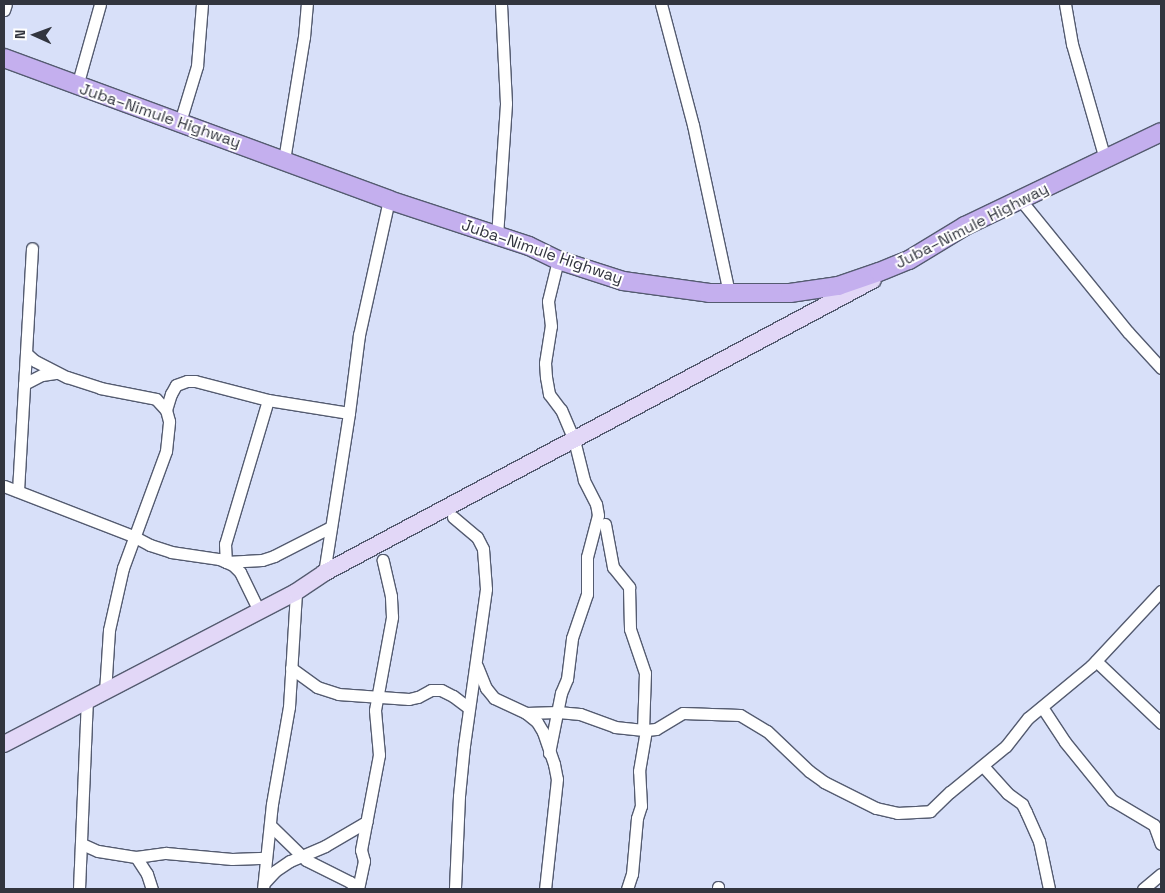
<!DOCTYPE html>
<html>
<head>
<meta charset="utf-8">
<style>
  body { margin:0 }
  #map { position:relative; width:1165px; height:893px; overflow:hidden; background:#d8e0f9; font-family:"Space Grotesk",sans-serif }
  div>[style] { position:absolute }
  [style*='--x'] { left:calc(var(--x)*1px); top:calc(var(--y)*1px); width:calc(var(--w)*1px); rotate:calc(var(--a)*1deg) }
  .roads { filter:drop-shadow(1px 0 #545b70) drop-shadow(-1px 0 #545b70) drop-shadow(0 1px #545b70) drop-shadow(0 -1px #545b70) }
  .minor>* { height:11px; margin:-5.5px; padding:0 5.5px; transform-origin:5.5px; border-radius:5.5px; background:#fff }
  .secondary>* { height:16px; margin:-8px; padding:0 8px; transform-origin:8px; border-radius:8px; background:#e2d7f7 }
  .primary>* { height:18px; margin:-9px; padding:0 9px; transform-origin:9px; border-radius:9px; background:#c4afee }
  span { translate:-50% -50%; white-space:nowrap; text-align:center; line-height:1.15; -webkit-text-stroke:4px #fff; paint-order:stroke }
  .street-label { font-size:16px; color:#32353f }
  .frame { position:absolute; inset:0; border:5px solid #32353f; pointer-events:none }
  .north { position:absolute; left:10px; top:10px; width:50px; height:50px; -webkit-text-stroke:4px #fff; paint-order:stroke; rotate:272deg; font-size:14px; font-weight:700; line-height:20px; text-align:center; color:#32353f }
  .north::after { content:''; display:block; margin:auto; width:18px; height:22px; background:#32353f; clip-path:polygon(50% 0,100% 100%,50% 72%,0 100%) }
</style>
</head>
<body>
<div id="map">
  <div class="roads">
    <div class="minor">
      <div style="--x:661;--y:4;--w:125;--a:75.2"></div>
      <div style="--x:693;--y:125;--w:172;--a:77.9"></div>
      <div style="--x:1065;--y:4;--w:41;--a:80.1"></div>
      <div style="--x:1072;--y:44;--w:120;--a:74"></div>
      <div style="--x:4;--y:10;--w:6;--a:-72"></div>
      <div style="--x:77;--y:86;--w:85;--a:-74.3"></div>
      <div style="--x:180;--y:122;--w:59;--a:-73.1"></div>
      <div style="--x:197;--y:66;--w:62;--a:-85.4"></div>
      <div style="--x:284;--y:160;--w:125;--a:-80.8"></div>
      <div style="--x:304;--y:37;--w:33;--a:-85"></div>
      <div style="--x:1019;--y:198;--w:173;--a:50.9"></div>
      <div style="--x:1128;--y:332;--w:49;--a:47.5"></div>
      <div style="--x:497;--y:236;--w:133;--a:-86.1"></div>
      <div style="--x:506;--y:103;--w:99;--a:-92.9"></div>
      <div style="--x:26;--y:353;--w:12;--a:42"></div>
      <div style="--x:35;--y:361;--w:36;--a:27"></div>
      <div style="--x:67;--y:377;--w:35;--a:18"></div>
      <div style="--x:100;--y:388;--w:57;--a:11.1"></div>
      <div style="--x:156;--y:399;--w:15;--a:48"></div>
      <div style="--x:24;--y:384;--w:20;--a:-27"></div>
      <div style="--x:42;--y:375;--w:15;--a:-8"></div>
      <div style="--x:268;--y:400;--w:150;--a:106.6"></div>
      <div style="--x:225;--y:544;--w:18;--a:87"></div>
      <div style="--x:226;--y:562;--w:36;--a:-3"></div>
      <div style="--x:262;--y:560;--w:13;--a:-18"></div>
      <div style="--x:274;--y:556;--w:64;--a:-27"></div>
      <div style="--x:4;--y:486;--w:138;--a:21.2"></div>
      <div style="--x:133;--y:536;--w:19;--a:28"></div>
      <div style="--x:150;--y:545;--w:22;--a:18"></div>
      <div style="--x:171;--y:552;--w:49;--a:8.3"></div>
      <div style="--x:219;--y:559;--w:15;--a:23"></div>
      <div style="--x:233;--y:565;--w:10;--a:45"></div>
      <div style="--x:240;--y:572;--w:43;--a:64"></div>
      <div style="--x:18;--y:491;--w:243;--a:-86.7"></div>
      <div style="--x:453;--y:517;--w:31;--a:40"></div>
      <div style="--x:477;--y:537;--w:13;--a:63"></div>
      <div style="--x:483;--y:549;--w:40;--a:85.7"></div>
      <div style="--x:486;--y:589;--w:158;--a:98"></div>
      <div style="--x:464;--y:745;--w:51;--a:95.6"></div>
      <div style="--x:459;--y:796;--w:93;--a:92.5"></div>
      <div style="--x:605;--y:524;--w:44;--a:79.5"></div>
      <div style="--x:613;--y:567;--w:26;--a:51"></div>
      <div style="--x:629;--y:587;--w:42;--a:88.6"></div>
      <div style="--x:630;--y:629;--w:46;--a:71.2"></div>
      <div style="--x:645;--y:673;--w:57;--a:92"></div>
      <div style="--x:324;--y:573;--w:162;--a:-81.1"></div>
      <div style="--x:349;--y:413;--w:79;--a:-82.7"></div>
      <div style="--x:359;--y:335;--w:138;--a:-77.5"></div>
      <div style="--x:1096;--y:661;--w:90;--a:43.6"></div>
      <div style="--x:477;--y:666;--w:24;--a:68"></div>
      <div style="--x:486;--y:688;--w:13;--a:51"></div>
      <div style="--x:494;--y:698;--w:35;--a:25"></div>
      <div style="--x:526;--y:713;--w:14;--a:39"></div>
      <div style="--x:537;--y:722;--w:12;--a:59"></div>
      <div style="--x:543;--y:732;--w:34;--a:71"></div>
      <div style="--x:554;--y:764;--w:15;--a:79"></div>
      <div style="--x:557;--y:779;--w:111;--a:96.2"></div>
      <div style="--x:291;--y:668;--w:32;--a:36"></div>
      <div style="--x:317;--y:687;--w:22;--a:18"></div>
      <div style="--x:338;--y:694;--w:71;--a:4"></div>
      <div style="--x:409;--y:699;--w:9;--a:-13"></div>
      <div style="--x:418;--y:697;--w:15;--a:-28"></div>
      <div style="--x:431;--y:690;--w:10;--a:0"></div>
      <div style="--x:441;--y:690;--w:13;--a:27"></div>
      <div style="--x:453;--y:696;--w:20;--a:37"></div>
      <div style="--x:105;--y:692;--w:62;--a:-86.3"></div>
      <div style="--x:109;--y:630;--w:64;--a:-77.3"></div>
      <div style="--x:123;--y:568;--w:125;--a:-69.8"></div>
      <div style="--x:166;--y:451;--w:30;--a:-84"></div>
      <div style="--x:169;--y:421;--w:11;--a:-105"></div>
      <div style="--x:166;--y:410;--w:17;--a:-73"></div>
      <div style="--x:171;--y:394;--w:10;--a:-61"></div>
      <div style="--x:176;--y:385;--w:12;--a:-20"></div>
      <div style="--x:187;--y:381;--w:8;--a:0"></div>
      <div style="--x:195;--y:381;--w:75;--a:14.6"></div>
      <div style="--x:268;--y:400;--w:82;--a:9.1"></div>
      <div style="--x:1042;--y:707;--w:42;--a:56.7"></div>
      <div style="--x:1065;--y:742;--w:75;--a:51"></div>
      <div style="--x:1112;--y:800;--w:49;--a:30.8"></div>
      <div style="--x:1154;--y:825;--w:20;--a:70"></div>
      <div style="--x:526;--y:713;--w:32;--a:-2"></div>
      <div style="--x:558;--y:712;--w:22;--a:5"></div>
      <div style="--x:580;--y:714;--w:37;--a:20"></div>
      <div style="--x:615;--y:727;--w:31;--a:6"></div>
      <div style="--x:646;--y:730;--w:10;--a:-6"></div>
      <div style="--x:656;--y:729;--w:31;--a:-31"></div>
      <div style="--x:683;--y:713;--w:57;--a:2"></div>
      <div style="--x:740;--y:715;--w:31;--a:31"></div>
      <div style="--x:767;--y:731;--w:58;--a:43.6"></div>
      <div style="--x:809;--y:771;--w:19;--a:36"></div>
      <div style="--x:824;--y:782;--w:58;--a:26.6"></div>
      <div style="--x:876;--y:808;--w:22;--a:13"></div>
      <div style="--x:897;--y:813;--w:33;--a:-3"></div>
      <div style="--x:930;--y:811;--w:28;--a:-44"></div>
      <div style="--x:950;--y:792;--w:72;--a:-39.4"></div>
      <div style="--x:1006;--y:746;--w:36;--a:-52"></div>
      <div style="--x:1028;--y:718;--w:82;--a:-39.5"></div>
      <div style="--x:1091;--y:666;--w:103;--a:-47"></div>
      <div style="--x:549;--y:753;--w:61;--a:-78.7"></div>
      <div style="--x:561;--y:693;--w:15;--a:-67"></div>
      <div style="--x:567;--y:679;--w:41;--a:-83"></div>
      <div style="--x:572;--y:638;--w:46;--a:-71.2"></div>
      <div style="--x:587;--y:594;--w:37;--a:-90"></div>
      <div style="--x:587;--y:557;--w:43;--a:-75.3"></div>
      <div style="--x:598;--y:515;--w:11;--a:-100"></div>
      <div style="--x:596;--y:504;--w:27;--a:-117"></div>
      <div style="--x:584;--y:480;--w:41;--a:-104"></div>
      <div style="--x:574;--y:440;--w:33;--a:-113"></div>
      <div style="--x:561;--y:410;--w:20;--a:-127"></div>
      <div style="--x:549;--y:394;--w:17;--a:-100"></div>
      <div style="--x:546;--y:377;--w:14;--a:-94"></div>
      <div style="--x:545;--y:363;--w:37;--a:-81"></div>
      <div style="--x:551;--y:326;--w:25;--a:-97"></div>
      <div style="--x:548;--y:301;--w:42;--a:-76.3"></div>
      <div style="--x:983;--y:766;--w:36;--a:48"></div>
      <div style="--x:1007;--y:793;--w:19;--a:36"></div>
      <div style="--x:1022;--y:804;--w:9;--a:63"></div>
      <div style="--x:1026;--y:812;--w:32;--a:66"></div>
      <div style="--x:1039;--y:841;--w:49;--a:78.2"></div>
      <div style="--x:270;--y:825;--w:50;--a:44.2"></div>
      <div style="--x:306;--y:860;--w:49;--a:26.6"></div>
      <div style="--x:350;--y:882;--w:11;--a:41"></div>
      <div style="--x:82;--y:844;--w:17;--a:24"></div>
      <div style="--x:98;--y:851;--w:38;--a:9"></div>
      <div style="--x:136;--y:857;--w:30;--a:-8"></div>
      <div style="--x:166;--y:853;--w:66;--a:5.2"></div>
      <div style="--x:232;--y:859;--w:34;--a:-2"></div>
      <div style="--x:136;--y:857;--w:20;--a:57"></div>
      <div style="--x:147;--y:874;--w:16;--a:72"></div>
      <div style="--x:264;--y:883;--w:16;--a:-47"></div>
      <div style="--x:275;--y:871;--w:18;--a:-34"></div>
      <div style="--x:290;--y:861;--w:38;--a:-23"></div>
      <div style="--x:325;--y:846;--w:48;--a:-30.3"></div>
      <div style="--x:79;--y:889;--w:188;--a:-87.6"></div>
      <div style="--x:263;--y:889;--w:85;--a:-84"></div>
      <div style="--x:272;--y:804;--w:98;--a:-80.1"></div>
      <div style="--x:289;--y:707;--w:115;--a:-86.5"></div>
      <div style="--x:358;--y:889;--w:29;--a:-78"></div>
      <div style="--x:364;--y:861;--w:11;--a:-105"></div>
      <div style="--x:361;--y:850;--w:97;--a:-79.3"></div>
      <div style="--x:379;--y:755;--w:45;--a:-95.1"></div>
      <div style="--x:375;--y:710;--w:95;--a:-79.6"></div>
      <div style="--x:392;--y:617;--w:21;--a:-93"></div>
      <div style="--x:391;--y:596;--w:37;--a:-103"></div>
      <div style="--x:627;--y:889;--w:16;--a:-72"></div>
      <div style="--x:632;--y:874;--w:56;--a:-84.9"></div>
      <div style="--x:637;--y:818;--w:13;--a:-72"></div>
      <div style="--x:641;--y:806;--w:35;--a:-93"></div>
      <div style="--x:639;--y:771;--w:42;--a:-80.3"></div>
      <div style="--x:718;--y:889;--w:2;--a:-90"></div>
      <div style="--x:1143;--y:889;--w:23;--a:-40"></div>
    </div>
    <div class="secondary">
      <div style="--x:4;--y:744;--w:329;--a:-27.5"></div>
      <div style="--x:296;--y:592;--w:34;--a:-34"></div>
      <div style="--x:324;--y:573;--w:622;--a:-28.09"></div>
    </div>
    <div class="primary">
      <div style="--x:4;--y:58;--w:410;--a:20.2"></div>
      <div style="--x:389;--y:200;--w:147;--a:18.2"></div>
      <div style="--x:529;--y:246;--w:32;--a:26"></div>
      <div style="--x:558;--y:260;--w:68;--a:17.9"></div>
      <div style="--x:623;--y:281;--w:87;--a:7.9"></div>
      <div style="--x:709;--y:293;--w:81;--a:0"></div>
      <div style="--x:790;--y:293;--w:49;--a:-8.3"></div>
      <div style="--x:838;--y:286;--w:43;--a:-18.9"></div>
      <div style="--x:879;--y:272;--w:32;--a:-22"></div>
      <div style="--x:909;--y:260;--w:66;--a:-31.3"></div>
      <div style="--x:965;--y:226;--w:217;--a:-25.6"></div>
    </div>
  </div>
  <div class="street-label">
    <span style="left:160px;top:116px;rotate:19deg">Juba–Nimule Highway</span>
    <span style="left:972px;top:226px;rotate:-27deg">Juba–Nimule Highway</span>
    <span style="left:542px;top:252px;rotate:19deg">Juba–Nimule Highway</span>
  </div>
  <div class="frame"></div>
  <div class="north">N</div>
</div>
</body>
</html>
